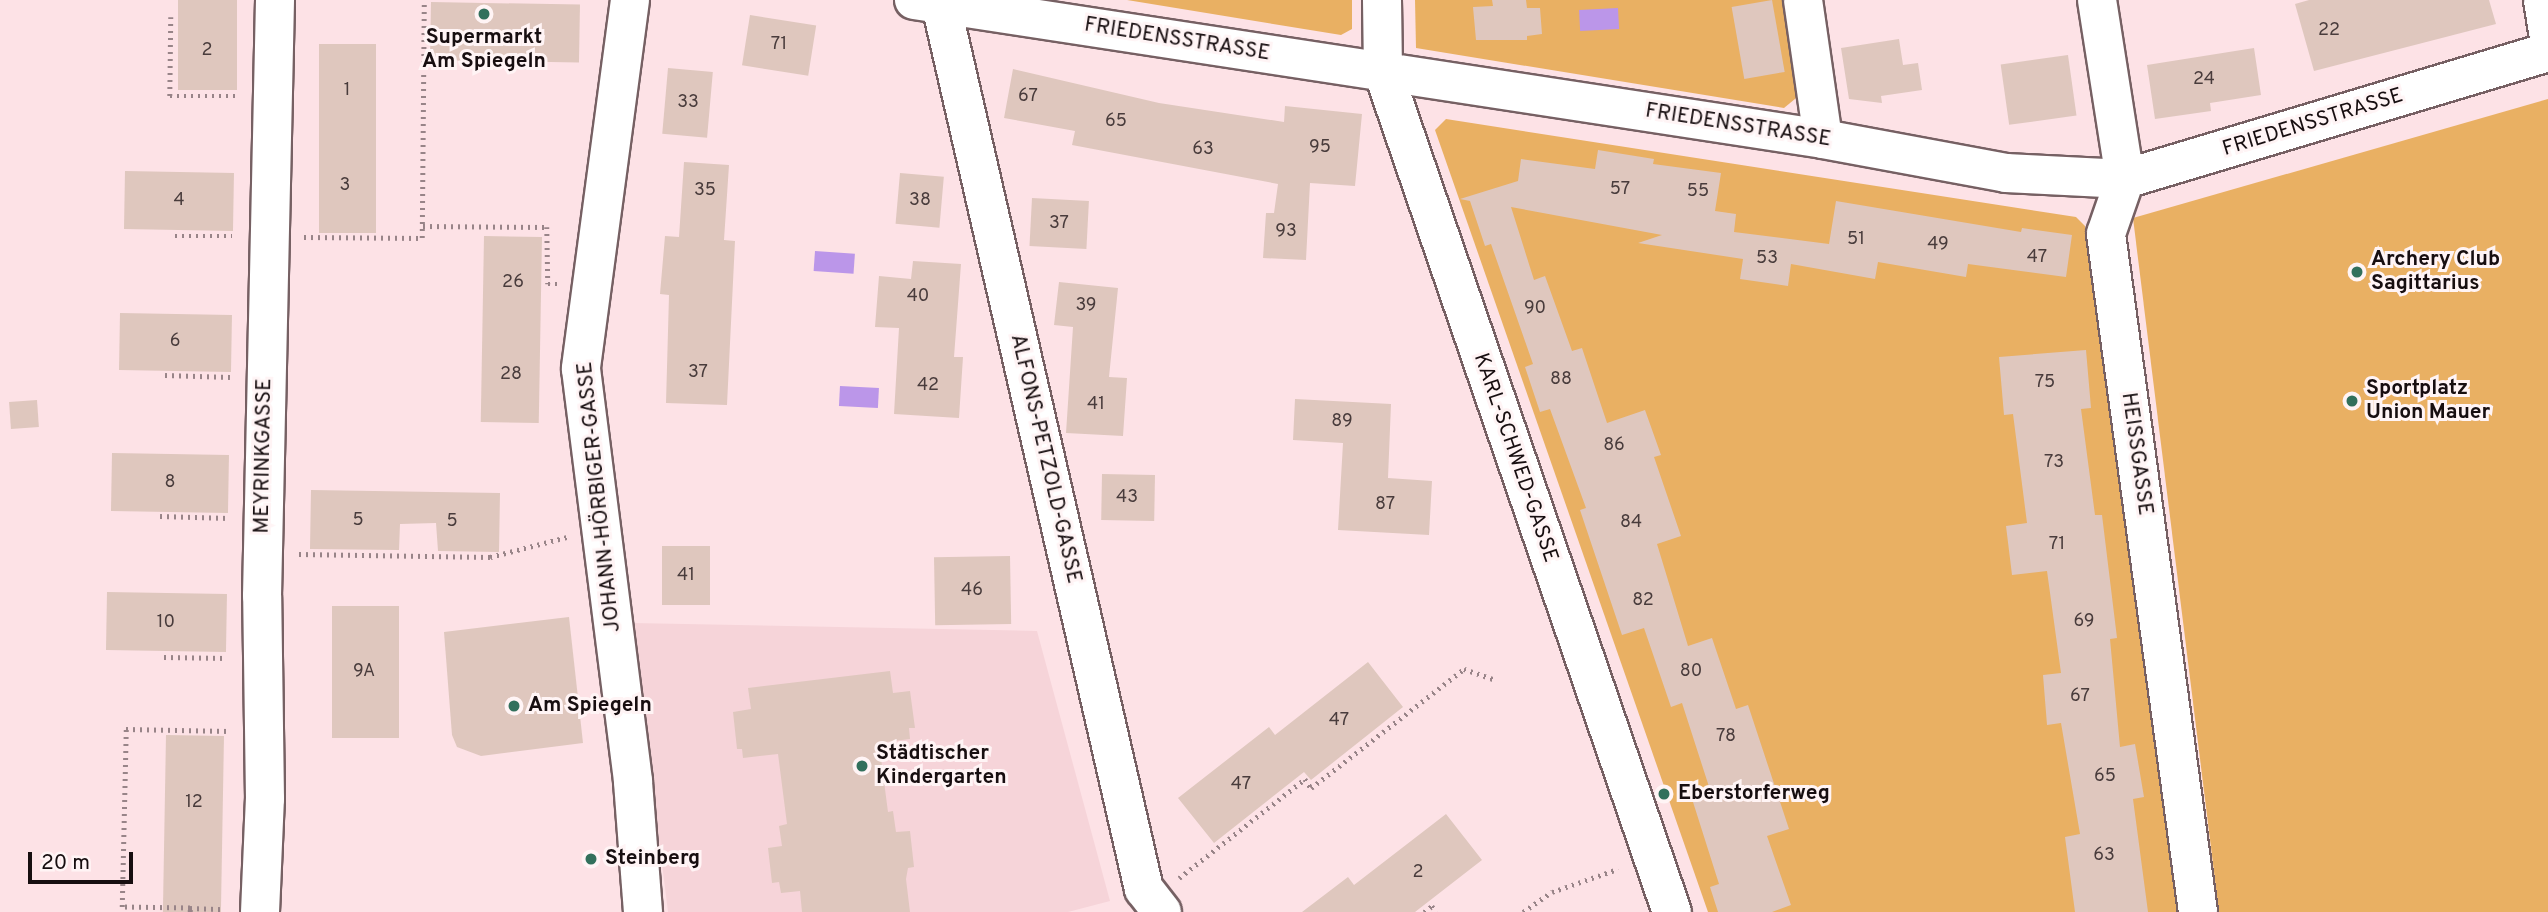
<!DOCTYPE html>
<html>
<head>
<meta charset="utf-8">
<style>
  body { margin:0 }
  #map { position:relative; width:2548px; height:912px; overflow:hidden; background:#fde2e6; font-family:Overpass,sans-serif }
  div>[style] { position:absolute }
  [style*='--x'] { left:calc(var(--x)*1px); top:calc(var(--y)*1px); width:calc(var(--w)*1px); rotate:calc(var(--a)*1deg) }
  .built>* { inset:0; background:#f6d4d9 }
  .green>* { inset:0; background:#e9b063 }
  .water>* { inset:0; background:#bb96e9; transform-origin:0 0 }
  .building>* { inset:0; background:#dfc7be; transform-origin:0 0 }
  .path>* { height:4.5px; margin-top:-2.25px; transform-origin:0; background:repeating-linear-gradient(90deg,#988488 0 2px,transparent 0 7px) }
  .roads { filter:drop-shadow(2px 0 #766063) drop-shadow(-2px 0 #766063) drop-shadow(0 2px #766063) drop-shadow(0 -2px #766063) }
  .minor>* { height:38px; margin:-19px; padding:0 19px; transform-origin:19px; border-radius:19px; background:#fff }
  .dots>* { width:19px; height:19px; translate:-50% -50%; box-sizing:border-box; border:4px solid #fff4f5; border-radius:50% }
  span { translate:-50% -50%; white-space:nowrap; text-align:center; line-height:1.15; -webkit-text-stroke:6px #fff4f5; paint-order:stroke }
  .number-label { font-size:18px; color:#493c3c }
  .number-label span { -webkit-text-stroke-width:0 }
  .poi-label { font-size:21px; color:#170e10; font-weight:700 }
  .left { translate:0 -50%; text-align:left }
  .street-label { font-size:21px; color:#170e10 }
  .scale { position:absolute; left:28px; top:852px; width:105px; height:32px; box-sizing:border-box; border:4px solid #170e10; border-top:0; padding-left:9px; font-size:21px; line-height:24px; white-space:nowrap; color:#170e10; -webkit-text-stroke:5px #fff4f5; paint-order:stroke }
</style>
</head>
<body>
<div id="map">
  <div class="built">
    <div style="clip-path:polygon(632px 623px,1037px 631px,1110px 901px,1068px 912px,668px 912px)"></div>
  </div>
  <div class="green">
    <div style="clip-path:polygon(1127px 0,1352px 0,1352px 29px,1341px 35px)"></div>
    <div style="clip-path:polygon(1415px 0,1788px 0,1801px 94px,1784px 108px,1416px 48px)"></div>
    <div style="clip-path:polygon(2548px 99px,2548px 912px,2219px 912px,2133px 218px)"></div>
    <div style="clip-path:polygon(1446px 119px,2076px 217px,2085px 226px,2177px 912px,1708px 912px,1435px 130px)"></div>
  </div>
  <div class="water">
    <div style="left:1618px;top:8px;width:21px;height:39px;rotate:87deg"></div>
    <div style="left:815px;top:251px;width:40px;height:20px;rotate:4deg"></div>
    <div style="left:840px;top:386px;width:39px;height:20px;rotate:3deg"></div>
  </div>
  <div class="building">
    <div style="left:178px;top:0;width:59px;height:90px"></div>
    <div style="clip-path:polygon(1492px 0,1526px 0,1527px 8px,1540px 8px,1542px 34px,1527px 36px,1527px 40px,1476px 40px,1473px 7px,1493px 6px)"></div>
    <div style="left:1772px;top:0;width:73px;height:41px;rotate:80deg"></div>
    <div style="clip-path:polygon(2309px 0,2489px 0,2496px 24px,2314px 71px,2295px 4px)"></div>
    <div style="left:431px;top:2px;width:149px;height:58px;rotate:1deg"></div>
    <div style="left:750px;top:15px;width:67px;height:51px;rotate:9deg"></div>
    <div style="clip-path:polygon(1899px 39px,1903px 65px,1918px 63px,1922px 90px,1881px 96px,1882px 103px,1849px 99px,1841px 48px)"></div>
    <div style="left:319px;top:44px;width:57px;height:189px"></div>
    <div style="clip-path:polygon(2254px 48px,2261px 95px,2210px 103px,2211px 111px,2155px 119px,2147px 65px)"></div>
    <div style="left:2068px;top:55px;width:61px;height:68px;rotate:82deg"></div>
    <div style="left:668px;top:68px;width:45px;height:66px;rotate:5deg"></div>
    <div style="clip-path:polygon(1013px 69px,1159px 103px,1284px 122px,1285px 106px,1362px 114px,1355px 186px,1310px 183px,1306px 260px,1263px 258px,1266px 213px,1274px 213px,1278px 184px,1072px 145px,1075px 131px,1004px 118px)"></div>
    <div style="clip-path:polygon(1598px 150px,1654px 159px,1653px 164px,1721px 173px,1715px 211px,1736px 214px,1734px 232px,1829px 244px,1836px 201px,2021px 232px,2022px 228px,2072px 235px,2066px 277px,1968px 264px,1966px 277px,1878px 262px,1875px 279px,1791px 264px,1788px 286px,1740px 279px,1743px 259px,1638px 243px,1662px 235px,1511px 207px,1534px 280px,1545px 276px,1572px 351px,1582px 348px,1607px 423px,1645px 410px,1661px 455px,1654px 457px,1681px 536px,1657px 544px,1688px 646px,1712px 638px,1736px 709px,1748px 705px,1789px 829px,1767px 836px,1791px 905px,1772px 912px,1718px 912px,1710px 887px,1719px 884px,1693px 802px,1712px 796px,1682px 703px,1671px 707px,1644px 628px,1622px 635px,1580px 510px,1586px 508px,1550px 409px,1540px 412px,1525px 367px,1533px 364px,1491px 244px,1485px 246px,1470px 201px,1460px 199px,1518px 181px,1521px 159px,1595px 169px)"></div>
    <div style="clip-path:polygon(684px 162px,729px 165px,724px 240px,735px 241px,727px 405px,666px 403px,669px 295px,660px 294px,665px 236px,679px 237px)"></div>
    <div style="left:125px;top:171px;width:109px;height:58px;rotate:1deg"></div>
    <div style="left:900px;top:173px;width:44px;height:51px;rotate:5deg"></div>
    <div style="left:1032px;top:198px;width:57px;height:48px;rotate:3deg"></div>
    <div style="left:484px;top:236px;width:58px;height:186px;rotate:1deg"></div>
    <div style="clip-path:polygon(913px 261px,961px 264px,954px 357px,963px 357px,959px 418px,894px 414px,899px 328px,875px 327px,879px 276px,911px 279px)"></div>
    <div style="clip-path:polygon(1059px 282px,1118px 288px,1109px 377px,1127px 378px,1123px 436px,1066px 433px,1073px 327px,1054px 325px)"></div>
    <div style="left:120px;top:313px;width:112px;height:57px;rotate:1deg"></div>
    <div style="clip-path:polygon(2086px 350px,2091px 408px,2081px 409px,2095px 515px,2102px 515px,2117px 638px,2110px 639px,2120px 747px,2135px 744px,2144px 797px,2133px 799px,2148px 912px,2075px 912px,2065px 837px,2080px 834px,2061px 723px,2047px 725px,2043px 675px,2061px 673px,2047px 571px,2012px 575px,2006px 526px,2027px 523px,2013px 414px,2004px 415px,1999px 357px)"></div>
    <div style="clip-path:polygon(1295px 399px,1391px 404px,1388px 478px,1432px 481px,1429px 535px,1338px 530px,1343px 443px,1293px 440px)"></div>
    <div style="left:37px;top:400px;width:27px;height:28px;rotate:86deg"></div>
    <div style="left:112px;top:453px;width:117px;height:58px;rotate:1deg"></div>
    <div style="left:1102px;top:474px;width:53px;height:46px;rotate:1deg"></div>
    <div style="clip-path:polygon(311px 490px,500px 493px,499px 552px,438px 551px,436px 523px,400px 524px,399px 550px,310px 549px)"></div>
    <div style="left:710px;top:546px;width:59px;height:48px;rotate:90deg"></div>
    <div style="left:1010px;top:556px;width:68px;height:76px;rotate:89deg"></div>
    <div style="left:107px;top:592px;width:120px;height:58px;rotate:1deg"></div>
    <div style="left:332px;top:606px;width:67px;height:132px"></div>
    <div style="clip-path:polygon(569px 617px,583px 743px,481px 756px,457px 747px,452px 735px,444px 632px)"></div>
    <div style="clip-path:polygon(1368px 662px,1403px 707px,1311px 780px,1304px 772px,1214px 843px,1178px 798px,1269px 727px,1275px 735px)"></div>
    <div style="clip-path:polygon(890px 671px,893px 693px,910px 691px,915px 728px,909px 728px,910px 739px,879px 743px,888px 812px,893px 811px,896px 832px,910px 831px,914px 867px,908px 868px,906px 879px,910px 912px,802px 912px,800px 891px,781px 893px,779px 882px,772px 883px,768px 848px,782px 846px,779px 826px,787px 824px,778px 754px,743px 758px,742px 749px,737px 749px,733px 712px,751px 709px,748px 688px)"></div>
    <div style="left:166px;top:735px;width:58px;height:177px;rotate:1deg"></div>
    <div style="clip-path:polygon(1446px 814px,1482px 860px,1415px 912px,1302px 912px,1348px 877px,1354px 885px)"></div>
  </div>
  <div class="path">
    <div style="--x:171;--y:17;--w:79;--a:90.7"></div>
    <div style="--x:170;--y:96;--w:68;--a:0"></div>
    <div style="--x:423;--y:226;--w:124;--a:0.5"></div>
    <div style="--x:547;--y:227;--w:57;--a:89"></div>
    <div style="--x:548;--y:284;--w:9;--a:0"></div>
    <div style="--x:175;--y:236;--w:57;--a:0"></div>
    <div style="--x:304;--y:237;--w:118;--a:0.5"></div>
    <div style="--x:422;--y:238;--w:238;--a:-89.5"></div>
    <div style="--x:165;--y:375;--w:65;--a:1.8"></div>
    <div style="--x:160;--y:516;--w:69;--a:1.7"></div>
    <div style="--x:299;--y:554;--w:191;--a:0.9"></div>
    <div style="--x:490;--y:557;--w:80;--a:-14.6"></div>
    <div style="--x:164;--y:657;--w:62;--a:0.9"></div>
    <div style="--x:1179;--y:878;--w:160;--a:-38.2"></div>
    <div style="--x:1305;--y:779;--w:11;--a:56"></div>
    <div style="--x:1311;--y:788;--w:194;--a:-37.9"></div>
    <div style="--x:1464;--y:669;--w:34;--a:19"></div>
    <div style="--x:190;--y:908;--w:68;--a:-179.2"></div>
    <div style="--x:122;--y:907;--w:178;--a:-88.7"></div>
    <div style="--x:126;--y:729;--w:103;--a:1.1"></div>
    <div style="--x:190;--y:912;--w:4;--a:-90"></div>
    <div style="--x:190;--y:908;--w:34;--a:2"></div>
    <div style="--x:1424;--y:912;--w:10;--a:-37"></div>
    <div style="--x:1432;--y:906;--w:7;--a:56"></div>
    <div style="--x:1523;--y:912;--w:35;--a:-35"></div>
    <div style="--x:1552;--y:892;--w:70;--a:-19.2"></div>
  </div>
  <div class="roads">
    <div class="minor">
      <div style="--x:630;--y:0;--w:372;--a:97.6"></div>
      <div style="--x:581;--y:369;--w:416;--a:82.8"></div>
      <div style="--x:633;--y:782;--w:130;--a:85.6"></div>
      <div style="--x:914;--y:0;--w:920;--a:8.69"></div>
      <div style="--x:1823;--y:139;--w:186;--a:10.5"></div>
      <div style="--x:2006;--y:173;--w:119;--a:2.9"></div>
      <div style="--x:2125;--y:179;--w:442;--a:-16.7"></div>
      <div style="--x:940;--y:0;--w:912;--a:77.08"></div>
      <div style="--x:1144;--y:889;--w:29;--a:52"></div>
      <div style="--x:1382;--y:0;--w:71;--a:89.2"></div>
      <div style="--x:1383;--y:71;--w:889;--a:71.04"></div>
      <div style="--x:1803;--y:0;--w:140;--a:81.8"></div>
      <div style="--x:2097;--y:0;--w:181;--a:81.1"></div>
      <div style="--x:2125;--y:179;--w:58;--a:109.1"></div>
      <div style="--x:2106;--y:234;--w:684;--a:82.27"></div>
      <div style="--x:2543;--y:0;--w:33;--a:81"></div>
      <div style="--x:260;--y:912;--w:113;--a:-87.5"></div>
      <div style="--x:265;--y:799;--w:203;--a:-90.8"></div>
      <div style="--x:262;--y:596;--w:596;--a:-88.75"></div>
    </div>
  </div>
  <div class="dots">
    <div style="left:484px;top:14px;background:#32705c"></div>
    <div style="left:2357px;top:272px;background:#32705c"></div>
    <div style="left:2352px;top:401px;background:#32705c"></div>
    <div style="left:514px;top:706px;background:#32705c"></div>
    <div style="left:862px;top:766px;background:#32705c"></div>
    <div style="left:1664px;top:794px;background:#32705c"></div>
    <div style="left:591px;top:859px;background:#32705c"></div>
  </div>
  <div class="number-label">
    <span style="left:2329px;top:31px">22</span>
    <span style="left:779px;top:45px">71</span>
    <span style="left:207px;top:51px">2</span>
    <span style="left:2204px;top:80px">24</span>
    <span style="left:347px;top:91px">1</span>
    <span style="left:1028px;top:97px">67</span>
    <span style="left:688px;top:103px">33</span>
    <span style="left:1116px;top:122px">65</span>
    <span style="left:1320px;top:148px">95</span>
    <span style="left:1203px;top:150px">63</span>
    <span style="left:345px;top:186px">3</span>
    <span style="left:1620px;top:190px">57</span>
    <span style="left:705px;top:191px">35</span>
    <span style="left:1698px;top:192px">55</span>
    <span style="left:179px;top:201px">4</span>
    <span style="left:920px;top:201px">38</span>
    <span style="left:1059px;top:224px">37</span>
    <span style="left:1286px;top:232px">93</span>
    <span style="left:1856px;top:240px">51</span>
    <span style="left:1938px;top:245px">49</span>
    <span style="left:2037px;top:258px">47</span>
    <span style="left:1767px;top:259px">53</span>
    <span style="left:513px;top:283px">26</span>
    <span style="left:918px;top:297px">40</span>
    <span style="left:1086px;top:306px">39</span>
    <span style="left:1535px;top:309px">90</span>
    <span style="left:175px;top:342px">6</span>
    <span style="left:698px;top:373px">37</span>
    <span style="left:511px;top:375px">28</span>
    <span style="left:1561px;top:380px">88</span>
    <span style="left:2045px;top:383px">75</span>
    <span style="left:928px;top:386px">42</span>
    <span style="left:1096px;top:405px">41</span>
    <span style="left:1342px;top:422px">89</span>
    <span style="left:1614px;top:446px">86</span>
    <span style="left:2054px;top:463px">73</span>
    <span style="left:170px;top:483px">8</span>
    <span style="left:1127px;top:498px">43</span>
    <span style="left:1385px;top:505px">87</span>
    <span style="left:358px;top:521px">5</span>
    <span style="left:452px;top:522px">5</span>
    <span style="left:1631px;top:523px">84</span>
    <span style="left:2057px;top:545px">71</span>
    <span style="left:686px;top:576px">41</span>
    <span style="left:972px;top:591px">46</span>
    <span style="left:1643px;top:601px">82</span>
    <span style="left:2084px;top:622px">69</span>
    <span style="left:166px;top:623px">10</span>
    <span style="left:364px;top:672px">9A</span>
    <span style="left:1691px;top:672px">80</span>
    <span style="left:2080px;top:697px">67</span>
    <span style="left:1339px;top:721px">47</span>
    <span style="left:1726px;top:737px">78</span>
    <span style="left:2105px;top:777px">65</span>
    <span style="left:1241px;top:785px">47</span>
    <span style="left:194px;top:803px">12</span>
    <span style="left:2104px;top:856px">63</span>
    <span style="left:1418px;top:873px">2</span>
  </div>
  <div class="poi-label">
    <span style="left:484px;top:50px">Supermarkt<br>Am Spiegeln</span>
    <span class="left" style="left:2371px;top:272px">Archery Club<br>Sagittarius</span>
    <span class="left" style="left:2366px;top:401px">Sportplatz<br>Union Mauer</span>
    <span class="left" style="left:528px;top:706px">Am Spiegeln</span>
    <span class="left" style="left:876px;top:766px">Städtischer<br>Kindergarten</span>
    <span class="left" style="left:1678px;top:794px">Eberstorferweg</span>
    <span class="left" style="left:605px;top:859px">Steinberg</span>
  </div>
  <div class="street-label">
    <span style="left:1177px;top:40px;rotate:9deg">FRIEDENSSTRASSE</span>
    <span style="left:2313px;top:123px;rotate:-17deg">FRIEDENSSTRASSE</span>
    <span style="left:1738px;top:126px;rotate:9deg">FRIEDENSSTRASSE</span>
    <span style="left:2136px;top:454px;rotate:82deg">HEISSGASSE</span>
    <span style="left:264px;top:456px;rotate:-89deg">MEYRINKGASSE</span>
    <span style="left:1515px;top:458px;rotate:71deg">KARL-SCHWED-GASSE</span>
    <span style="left:1045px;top:459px;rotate:77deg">ALFONS-PETZOLD-GASSE</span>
    <span style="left:600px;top:497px;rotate:-96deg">JOHANN-HÖRBIGER-GASSE</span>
  </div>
  <div class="scale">20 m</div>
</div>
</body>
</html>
